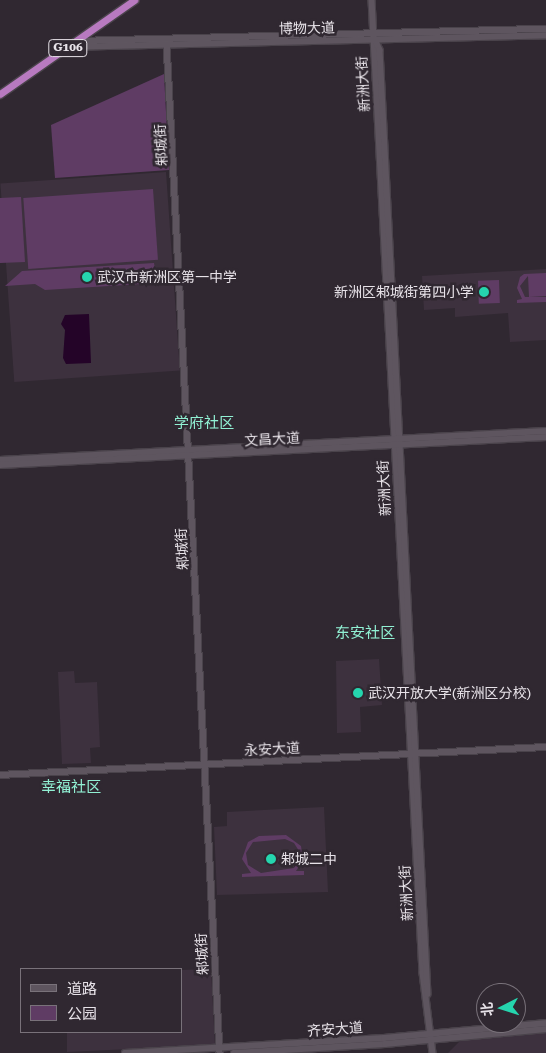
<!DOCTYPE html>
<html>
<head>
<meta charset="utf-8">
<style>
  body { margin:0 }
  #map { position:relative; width:546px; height:1053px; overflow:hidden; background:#302831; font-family:"Roboto Serif","Noto Sans SC",serif }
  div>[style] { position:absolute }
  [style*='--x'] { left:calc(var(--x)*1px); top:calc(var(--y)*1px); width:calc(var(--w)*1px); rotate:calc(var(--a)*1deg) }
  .built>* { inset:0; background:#3d313e; transform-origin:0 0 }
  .green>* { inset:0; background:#5f3c64; transform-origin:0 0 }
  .water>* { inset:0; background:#240428 }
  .roads { filter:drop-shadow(1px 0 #4a434b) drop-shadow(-1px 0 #4a434b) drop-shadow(0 1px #4a434b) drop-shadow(0 -1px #4a434b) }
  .secondary>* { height:5.5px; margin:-2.75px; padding:0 2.75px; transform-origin:2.75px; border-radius:2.75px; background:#5e555f }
  .highway>* { height:7px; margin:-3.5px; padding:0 3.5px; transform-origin:3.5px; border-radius:3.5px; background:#b87ac0 }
  .dots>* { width:14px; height:14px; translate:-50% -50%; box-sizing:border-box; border:2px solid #302831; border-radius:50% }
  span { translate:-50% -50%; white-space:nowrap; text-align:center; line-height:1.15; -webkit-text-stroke:5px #302831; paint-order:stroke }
  .shield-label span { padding:1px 4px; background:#302831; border:1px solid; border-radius:4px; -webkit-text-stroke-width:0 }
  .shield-label { font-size:12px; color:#e7e2e8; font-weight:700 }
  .street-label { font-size:14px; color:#e7e2e8 }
  .poi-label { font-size:14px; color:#e7e2e8 }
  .left { translate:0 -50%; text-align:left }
  .right { translate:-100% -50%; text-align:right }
  .neighbourhood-label { font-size:15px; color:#91f1d4 }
  .legend { position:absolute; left:20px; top:968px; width:162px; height:65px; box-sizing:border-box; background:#302831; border:1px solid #79727a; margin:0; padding:6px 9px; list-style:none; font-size:15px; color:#e7e2e8 }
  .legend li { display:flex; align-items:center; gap:10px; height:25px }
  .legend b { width:25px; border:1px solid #79727a }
  .north { position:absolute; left:476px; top:983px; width:50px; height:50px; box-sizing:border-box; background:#302831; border:1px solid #79727a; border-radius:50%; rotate:265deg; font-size:14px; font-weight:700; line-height:20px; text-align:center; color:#e7e2e8 }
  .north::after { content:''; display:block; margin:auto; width:18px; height:22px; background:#25d5ae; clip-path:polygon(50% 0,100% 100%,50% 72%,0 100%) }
</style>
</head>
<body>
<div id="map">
  <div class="built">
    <div style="left:166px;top:172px;width:199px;height:166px;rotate:86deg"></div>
    <div style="clip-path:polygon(546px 269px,546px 340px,510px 342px,508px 313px,455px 317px,455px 308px,424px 310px,422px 276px)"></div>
    <div style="clip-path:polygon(379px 659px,382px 705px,360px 707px,361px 732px,337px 733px,336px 661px)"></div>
    <div style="clip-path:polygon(74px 671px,75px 683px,97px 682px,100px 747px,90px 748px,91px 763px,62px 764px,58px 672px)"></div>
    <div style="clip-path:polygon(324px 807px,328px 892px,217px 895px,214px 827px,227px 826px,227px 812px)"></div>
    <div style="clip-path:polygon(211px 969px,215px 1045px,67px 1052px,67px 1032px,181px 1032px,181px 970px)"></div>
    <div style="clip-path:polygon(546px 1033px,546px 1053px,448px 1053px,461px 1040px)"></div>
  </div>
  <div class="green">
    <div style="clip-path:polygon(164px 74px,169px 170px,55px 178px,51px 125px)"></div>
    <div style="left:153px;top:189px;width:71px;height:130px;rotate:86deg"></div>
    <div style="clip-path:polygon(21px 197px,25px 262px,0 263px,0 198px)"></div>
    <div style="clip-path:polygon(154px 263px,157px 283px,45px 290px,35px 284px,5px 286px,22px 271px)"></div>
    <div style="clip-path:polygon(546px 273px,546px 296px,529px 297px,528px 276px,520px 286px,525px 297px,546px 297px,546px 302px,517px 303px,517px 300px,522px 299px,517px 288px,520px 277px,524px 274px)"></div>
    <div style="left:499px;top:280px;width:23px;height:21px;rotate:88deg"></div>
    <div style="clip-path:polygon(evenodd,286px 835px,301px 846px,303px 860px,296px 871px,304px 871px,304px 875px,242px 877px,242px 874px,251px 873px,242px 859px,248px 842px,259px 836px,286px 835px,285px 839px,294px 843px,299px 851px,299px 861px,294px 868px,261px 873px,248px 865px,246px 853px,253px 842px,285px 839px)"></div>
  </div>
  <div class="water">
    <div style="clip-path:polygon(89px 314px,91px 363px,66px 364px,63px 358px,65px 330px,61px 324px,65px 315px)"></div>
  </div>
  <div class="roads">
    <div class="secondary">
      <div style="--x:372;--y:0;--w:974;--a:87"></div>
      <div style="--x:423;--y:973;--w:81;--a:82.9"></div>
      <div style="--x:375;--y:39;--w:12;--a:66"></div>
      <div style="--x:380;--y:50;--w:945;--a:87.09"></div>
      <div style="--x:78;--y:41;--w:468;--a:-1.5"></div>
      <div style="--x:167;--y:44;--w:1010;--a:86.99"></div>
      <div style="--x:70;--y:47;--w:476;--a:-1.4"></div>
      <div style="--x:0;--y:460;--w:547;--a:-3.04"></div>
      <div style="--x:0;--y:465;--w:547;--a:-2.94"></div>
      <div style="--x:0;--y:775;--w:547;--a:-2.94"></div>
      <div style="--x:125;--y:1053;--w:259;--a:-3.3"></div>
      <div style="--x:384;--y:1038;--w:163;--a:-5.3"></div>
      <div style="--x:234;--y:1053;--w:151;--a:-3.4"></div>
      <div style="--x:385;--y:1044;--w:162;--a:-5.3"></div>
    </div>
    <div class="highway">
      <div style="--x:0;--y:94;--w:164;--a:-35"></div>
    </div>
  </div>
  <div class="dots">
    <div style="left:87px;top:277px;background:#25d5ae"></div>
    <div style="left:484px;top:292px;background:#25d5ae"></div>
    <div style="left:358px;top:693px;background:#25d5ae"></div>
    <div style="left:271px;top:859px;background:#25d5ae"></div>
  </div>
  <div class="shield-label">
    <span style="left:68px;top:48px">G106</span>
  </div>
  <div class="street-label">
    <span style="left:307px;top:28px;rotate:-1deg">博物大道</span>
    <span style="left:363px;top:84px;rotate:-93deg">新洲大街</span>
    <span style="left:161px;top:145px;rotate:-93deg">邾城街</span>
    <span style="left:272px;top:439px;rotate:-3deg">文昌大道</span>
    <span style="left:384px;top:488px;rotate:-93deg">新洲大街</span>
    <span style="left:182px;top:549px;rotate:-93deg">邾城街</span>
    <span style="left:272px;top:749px;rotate:-3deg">永安大道</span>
    <span style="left:406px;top:893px;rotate:-93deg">新洲大街</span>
    <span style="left:202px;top:954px;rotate:-93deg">邾城街</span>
    <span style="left:335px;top:1029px;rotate:-4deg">齐安大道</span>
  </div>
  <div class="poi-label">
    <span class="left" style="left:97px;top:277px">武汉市新洲区第一中学</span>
    <span class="right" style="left:474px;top:292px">新洲区邾城街第四小学</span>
    <span class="left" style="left:368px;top:693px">武汉开放大学(新洲区分校)</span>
    <span class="left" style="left:281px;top:859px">邾城二中</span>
  </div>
  <div class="neighbourhood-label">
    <span style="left:204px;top:424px">学府社区</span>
    <span style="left:365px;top:634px">东安社区</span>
    <span style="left:71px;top:788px">幸福社区</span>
  </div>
  <ul class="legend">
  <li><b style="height:6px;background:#5e555f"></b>道路</li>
  <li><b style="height:14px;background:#5f3c64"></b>公园</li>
  </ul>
  <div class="north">北</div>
</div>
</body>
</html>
